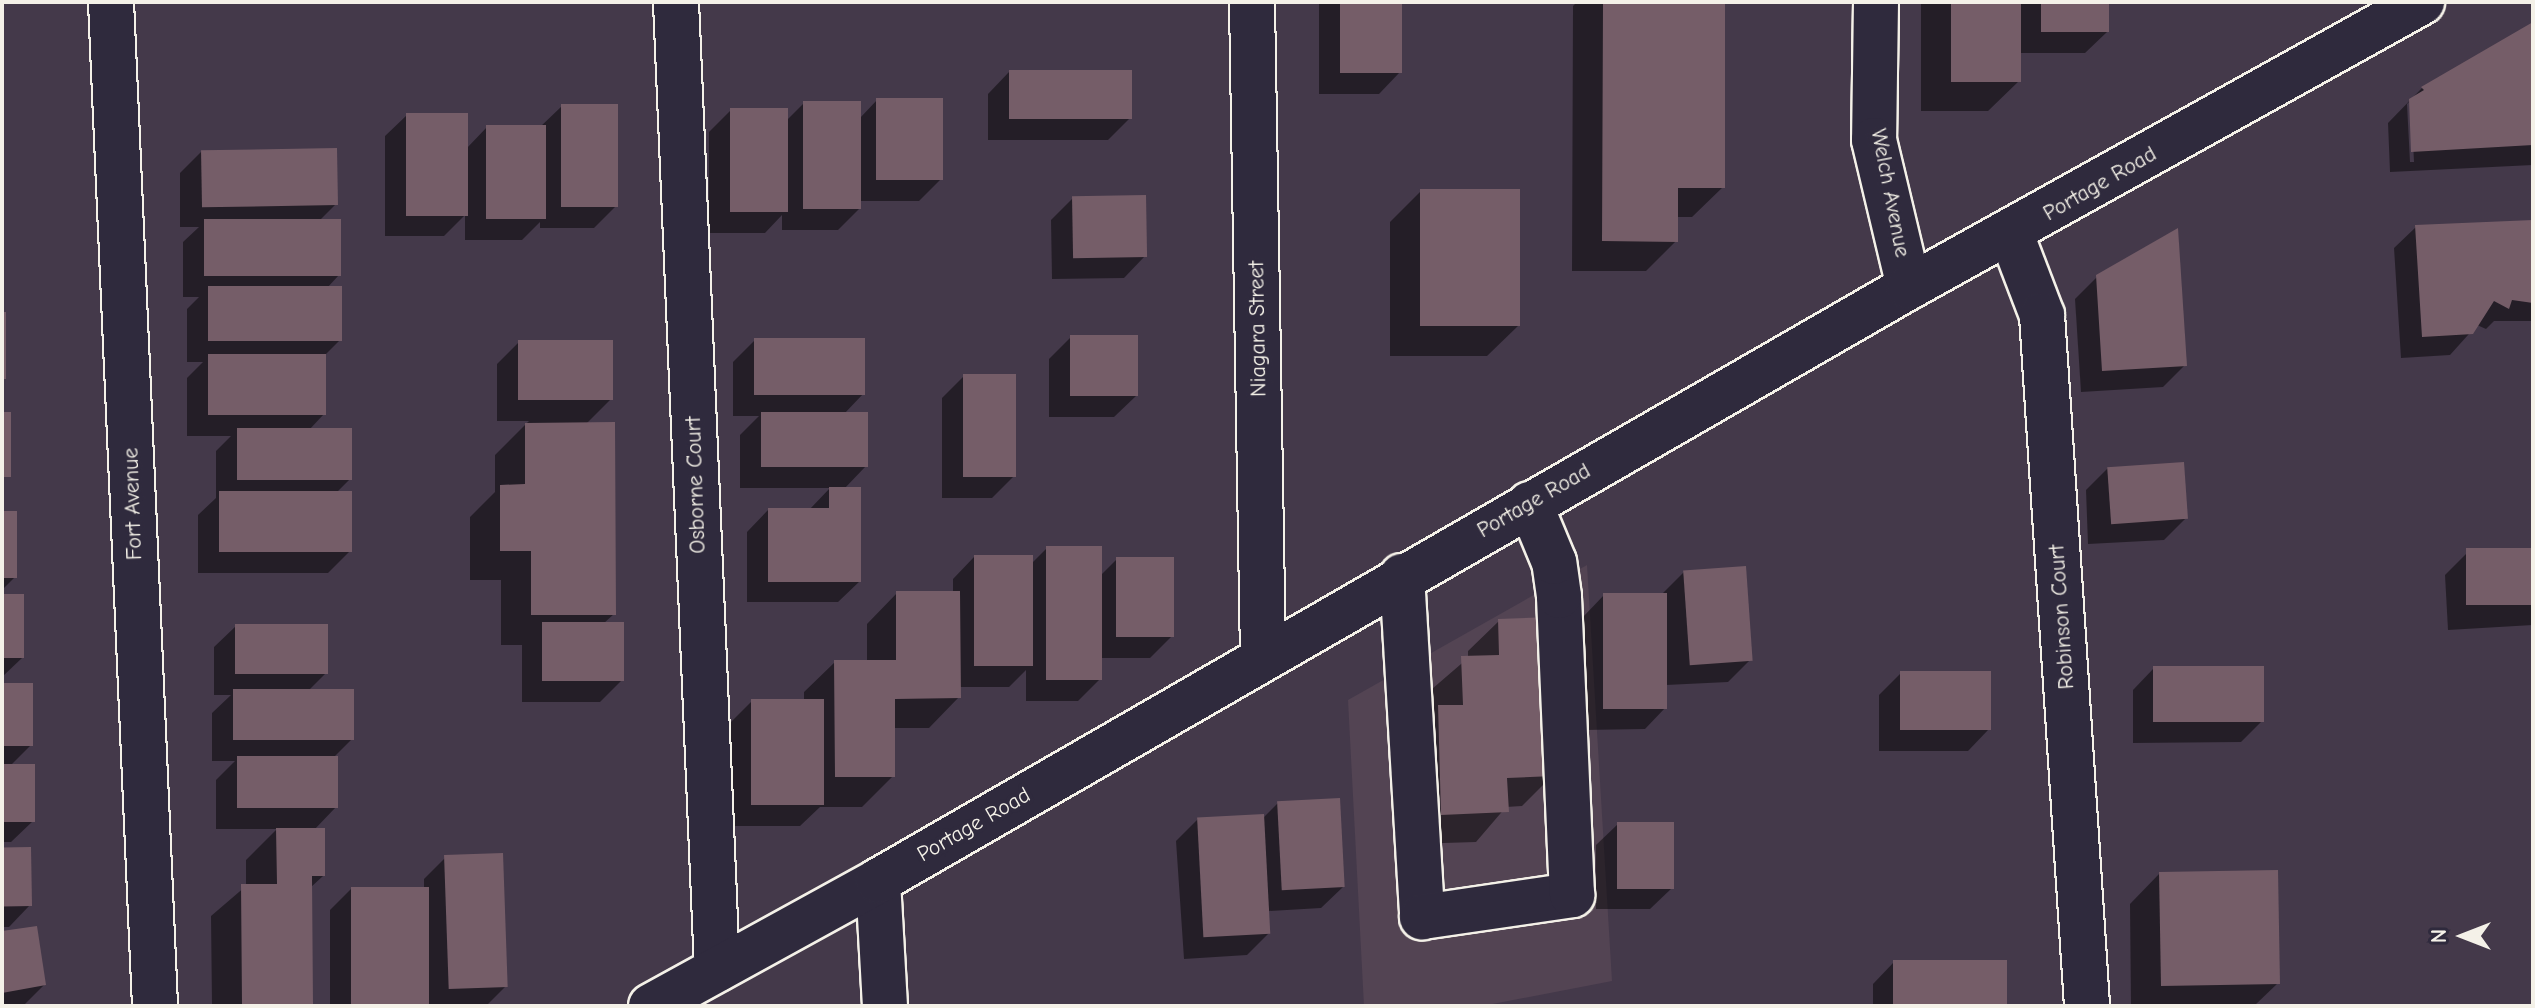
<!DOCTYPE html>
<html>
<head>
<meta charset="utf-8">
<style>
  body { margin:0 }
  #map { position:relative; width:2535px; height:1008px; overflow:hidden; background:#44394a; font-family:"Comic Neue",sans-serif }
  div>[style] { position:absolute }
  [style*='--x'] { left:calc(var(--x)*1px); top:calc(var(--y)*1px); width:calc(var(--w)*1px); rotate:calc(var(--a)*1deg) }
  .built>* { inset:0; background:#534453 }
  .shadow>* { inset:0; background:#0007 }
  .building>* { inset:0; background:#755d68; transform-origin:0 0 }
  .roads { filter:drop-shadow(2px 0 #f4f1e8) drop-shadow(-2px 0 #f4f1e8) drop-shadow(0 2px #f4f1e8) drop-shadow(0 -2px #f4f1e8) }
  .minor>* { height:44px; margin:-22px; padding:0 22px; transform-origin:22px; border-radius:22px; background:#2f2a3d }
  span { translate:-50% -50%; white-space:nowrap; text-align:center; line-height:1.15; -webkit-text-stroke:8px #2f2a3d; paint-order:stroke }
  .street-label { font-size:22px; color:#f4f1e8 }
  .frame { position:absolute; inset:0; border:4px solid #f4f1e8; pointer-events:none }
  .north { position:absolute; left:2423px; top:896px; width:80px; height:80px; -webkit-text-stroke:6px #2f2a3d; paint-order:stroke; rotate:270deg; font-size:22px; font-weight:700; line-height:32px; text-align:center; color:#f4f1e8 }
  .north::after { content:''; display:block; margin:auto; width:28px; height:36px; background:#f4f1e8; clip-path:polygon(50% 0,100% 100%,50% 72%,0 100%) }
</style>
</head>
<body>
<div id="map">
  <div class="built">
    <div style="clip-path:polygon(1587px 565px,1612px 981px,1482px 1006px,1364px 1006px,1348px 700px)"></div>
  </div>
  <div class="shadow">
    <div style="clip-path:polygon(1319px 2px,1400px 2px,1400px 72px,1379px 94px,1319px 94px)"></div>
    <div style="clip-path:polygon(1577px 2px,1723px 2px,1723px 187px,1692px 217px,1676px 217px,1676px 241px,1646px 271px,1572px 271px,1573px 6px)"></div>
    <div style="clip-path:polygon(1921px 2px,2107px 2px,2107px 32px,2085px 53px,2019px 53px,2019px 81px,1988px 111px,1921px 111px)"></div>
    <div style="clip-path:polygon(evenodd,2533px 25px,2533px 165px,2390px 172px,2388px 123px,2422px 88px,2533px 25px,2411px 100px,2414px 162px,2410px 162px,2407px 104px,2411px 100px)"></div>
    <div style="clip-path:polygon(1009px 72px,1130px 118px,1108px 140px,988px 140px,988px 94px)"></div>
    <div style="clip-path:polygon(877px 100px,941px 179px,919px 201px,860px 201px,860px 208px,838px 230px,782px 230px,782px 215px,765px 233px,709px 233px,709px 132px,731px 110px,786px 121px,804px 103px,860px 118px)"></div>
    <div style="clip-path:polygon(562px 106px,616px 206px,594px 228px,540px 228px,540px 222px,522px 240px,465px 240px,465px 215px,444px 236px,385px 236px,385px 136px,407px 115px,466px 149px,487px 127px,540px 127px)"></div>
    <div style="clip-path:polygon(202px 151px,336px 204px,319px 221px,339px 275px,327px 288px,340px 340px,324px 356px,324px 414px,309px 430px,350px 479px,336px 493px,350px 551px,328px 573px,198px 573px,198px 515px,216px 498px,216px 451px,231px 436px,187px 436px,187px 378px,203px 362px,187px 362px,187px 309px,199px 297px,183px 297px,183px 242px,199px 227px,180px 227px,180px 173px)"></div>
    <div style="clip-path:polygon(1421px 191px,1518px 326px,1487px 356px,1390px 356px,1390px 222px)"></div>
    <div style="clip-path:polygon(1073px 198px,1145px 256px,1124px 278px,1052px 279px,1051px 220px)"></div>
    <div style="clip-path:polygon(2533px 222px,2533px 321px,2494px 321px,2486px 329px,2477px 325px,2450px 355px,2401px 358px,2394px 248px,2416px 227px)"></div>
    <div style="clip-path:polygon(2097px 277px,2185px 365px,2163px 387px,2081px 392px,2075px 299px)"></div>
    <div style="clip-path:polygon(1071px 337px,1136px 396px,1114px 417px,1049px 417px,1049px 359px)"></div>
    <div style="clip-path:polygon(755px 340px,863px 394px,844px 414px,866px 466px,844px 489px,860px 581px,838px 602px,747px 602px,747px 532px,768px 510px,809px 510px,830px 488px,740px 488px,740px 435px,759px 416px,733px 416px,733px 362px)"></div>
    <div style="clip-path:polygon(519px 342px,611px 399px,586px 424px,614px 614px,603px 624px,622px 680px,600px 702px,522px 702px,522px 645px,501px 645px,501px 580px,470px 580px,470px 517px,495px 492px,495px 455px,529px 421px,497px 421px,497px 364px)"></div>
    <div style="clip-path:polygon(964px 376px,1014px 476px,992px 498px,942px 498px,942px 398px)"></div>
    <div style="clip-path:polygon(2108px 468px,2186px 518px,2164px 540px,2088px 544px,2086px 490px)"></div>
    <div style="clip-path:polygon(2px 513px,15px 577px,2px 590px)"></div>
    <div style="clip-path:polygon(1047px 548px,1100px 576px,1117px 559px,1172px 636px,1150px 658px,1100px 658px,1100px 679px,1078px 701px,1026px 701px,1026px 670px,1009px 687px,959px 687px,959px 697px,929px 728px,893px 728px,893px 776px,862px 807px,820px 807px,800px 826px,730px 826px,730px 723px,752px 701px,804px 701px,804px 692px,835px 662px,867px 662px,867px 624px,897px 593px,953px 593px,953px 579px,974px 557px,1031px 564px)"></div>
    <div style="clip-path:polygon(2533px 550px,2533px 625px,2448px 630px,2445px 575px,2467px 553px)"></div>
    <div style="clip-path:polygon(1684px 572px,1750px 660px,1728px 682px,1666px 685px,1666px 707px,1645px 729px,1584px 730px,1583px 617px,1604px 595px,1661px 595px)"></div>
    <div style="clip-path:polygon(2px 596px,22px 658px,2px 677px)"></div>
    <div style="clip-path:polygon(1499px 621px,1552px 776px,1522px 806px,1506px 807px,1476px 842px,1412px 844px,1408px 738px,1433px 714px,1432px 689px,1468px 658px,1468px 651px)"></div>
    <div style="clip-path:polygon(236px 626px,326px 673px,308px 691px,352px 739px,333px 758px,336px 807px,314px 830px,323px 876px,310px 888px,311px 1006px,212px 1006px,211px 916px,246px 886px,246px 860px,277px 829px,216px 829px,216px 780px,235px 761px,212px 761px,212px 713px,231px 695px,214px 695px,214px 647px)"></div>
    <div style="clip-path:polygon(2154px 668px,2263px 720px,2241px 742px,2133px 743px,2133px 690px)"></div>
    <div style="clip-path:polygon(1901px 673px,1989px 729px,1968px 751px,1879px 751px,1879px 695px)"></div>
    <div style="clip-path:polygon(2px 685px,31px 745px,10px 766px,33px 821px,11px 842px,2px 842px)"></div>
    <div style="clip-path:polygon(1278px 803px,1343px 887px,1321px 908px,1268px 911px,1269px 933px,1247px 955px,1184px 959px,1176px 841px,1198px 819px,1262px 819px)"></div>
    <div style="clip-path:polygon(1618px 824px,1672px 888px,1650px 909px,1596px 909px,1596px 845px)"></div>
    <div style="clip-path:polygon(2px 850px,30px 905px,9px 927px,2px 927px)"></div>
    <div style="clip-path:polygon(445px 858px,506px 986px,486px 1006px,330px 1006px,330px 910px,351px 889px,424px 889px,424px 879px)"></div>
    <div style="clip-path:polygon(2160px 873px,2278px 983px,2254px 1006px,2131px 1006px,2130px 904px)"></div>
    <div style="clip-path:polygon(2px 933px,44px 985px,23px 1006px,2px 1006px)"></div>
    <div style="clip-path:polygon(1894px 962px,2005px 1003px,1873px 1006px,1873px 984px)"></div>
  </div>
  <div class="building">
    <div style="left:1340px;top:2px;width:62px;height:71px"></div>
    <div style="clip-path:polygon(1603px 2px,1725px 2px,1725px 188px,1678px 188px,1678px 242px,1602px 241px)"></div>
    <div style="left:1951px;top:2px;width:70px;height:80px"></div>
    <div style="left:2041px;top:2px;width:68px;height:30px"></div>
    <div style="clip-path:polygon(2533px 22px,2533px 145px,2411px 152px,2409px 99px,2424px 90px,2421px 87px)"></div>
    <div style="left:1009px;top:70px;width:123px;height:49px"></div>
    <div style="left:876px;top:98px;width:67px;height:82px"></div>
    <div style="left:803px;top:101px;width:58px;height:108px"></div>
    <div style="left:561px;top:104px;width:57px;height:103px"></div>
    <div style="left:730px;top:108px;width:58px;height:104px"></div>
    <div style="left:406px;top:113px;width:62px;height:103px"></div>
    <div style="left:486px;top:125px;width:60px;height:94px"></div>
    <div style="left:337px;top:148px;width:57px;height:136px;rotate:89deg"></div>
    <div style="left:1420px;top:189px;width:100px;height:137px"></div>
    <div style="left:1146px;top:195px;width:62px;height:74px;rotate:89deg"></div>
    <div style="left:204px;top:219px;width:137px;height:57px"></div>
    <div style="clip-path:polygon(2533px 220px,2533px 303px,2512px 300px,2509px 309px,2494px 301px,2473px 334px,2422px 337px,2415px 225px)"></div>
    <div style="clip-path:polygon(2178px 228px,2187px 366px,2102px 371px,2096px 275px)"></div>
    <div style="left:208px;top:286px;width:134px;height:55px"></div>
    <div style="left:2px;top:312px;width:4px;height:67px"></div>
    <div style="left:1070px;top:335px;width:68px;height:61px"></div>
    <div style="left:754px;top:338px;width:111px;height:57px"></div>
    <div style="left:518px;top:340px;width:95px;height:60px"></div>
    <div style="left:208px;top:354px;width:118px;height:61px"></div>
    <div style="left:963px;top:374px;width:53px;height:103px"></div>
    <div style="left:2px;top:412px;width:9px;height:65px"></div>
    <div style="left:761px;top:412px;width:107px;height:55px"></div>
    <div style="clip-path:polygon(615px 422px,616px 615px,531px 615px,531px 551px,500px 551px,500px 485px,525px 484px,525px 423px)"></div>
    <div style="left:237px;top:428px;width:115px;height:52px"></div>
    <div style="left:2184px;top:462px;width:57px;height:77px;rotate:86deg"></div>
    <div style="clip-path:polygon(829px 487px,861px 487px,861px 582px,768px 582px,768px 508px,829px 508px)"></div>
    <div style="left:219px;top:491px;width:133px;height:61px"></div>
    <div style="left:2px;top:511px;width:15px;height:67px"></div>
    <div style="left:1046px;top:546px;width:56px;height:134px"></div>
    <div style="left:2533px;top:548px;width:57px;height:67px;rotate:90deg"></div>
    <div style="left:974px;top:555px;width:59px;height:111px"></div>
    <div style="left:1116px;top:557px;width:58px;height:80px"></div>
    <div style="left:1746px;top:566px;width:95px;height:63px;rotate:86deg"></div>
    <div style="clip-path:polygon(896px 591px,960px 591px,961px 698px,895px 699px,895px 777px,835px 777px,834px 660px,896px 660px)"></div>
    <div style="left:1603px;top:593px;width:64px;height:116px"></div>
    <div style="left:2px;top:594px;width:22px;height:64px"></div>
    <div style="clip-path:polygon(1549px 617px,1554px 776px,1507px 778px,1509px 812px,1441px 815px,1438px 705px,1463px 705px,1461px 656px,1499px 655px,1498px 619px)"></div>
    <div style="left:542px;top:622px;width:82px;height:59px"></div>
    <div style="left:235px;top:624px;width:93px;height:50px"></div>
    <div style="left:2153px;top:666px;width:111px;height:56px"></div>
    <div style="left:1900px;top:671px;width:91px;height:59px"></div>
    <div style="left:2px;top:683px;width:31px;height:63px"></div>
    <div style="left:233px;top:689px;width:121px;height:51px"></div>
    <div style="left:751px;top:699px;width:73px;height:106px"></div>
    <div style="left:237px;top:756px;width:101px;height:52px"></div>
    <div style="left:2px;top:764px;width:33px;height:58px"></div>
    <div style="left:1340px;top:798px;width:89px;height:63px;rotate:87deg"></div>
    <div style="left:1264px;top:814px;width:120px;height:67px;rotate:87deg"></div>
    <div style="left:1617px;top:822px;width:57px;height:67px"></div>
    <div style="clip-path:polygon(276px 828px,325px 828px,325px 876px,312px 876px,313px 1006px,242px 1006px,241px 884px,277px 884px)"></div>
    <div style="left:31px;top:847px;width:59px;height:29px;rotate:89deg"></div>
    <div style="left:503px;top:853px;width:134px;height:59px;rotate:88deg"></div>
    <div style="left:2278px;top:870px;width:114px;height:119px;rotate:89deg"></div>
    <div style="left:351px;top:887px;width:78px;height:119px"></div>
    <div style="clip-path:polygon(37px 926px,46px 985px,2px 993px,2px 931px)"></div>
    <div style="left:1893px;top:960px;width:114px;height:44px"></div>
  </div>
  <div class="roads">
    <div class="minor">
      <div style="--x:111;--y:2;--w:1005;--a:87.49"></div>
      <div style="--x:676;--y:2;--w:968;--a:87.57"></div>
      <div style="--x:1252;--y:2;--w:654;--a:89.04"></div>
      <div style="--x:1876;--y:2;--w:138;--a:90.8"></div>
      <div style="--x:1874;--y:140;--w:151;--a:76.6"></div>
      <div style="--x:2011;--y:234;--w:87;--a:69.1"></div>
      <div style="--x:2042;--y:315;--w:692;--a:86.27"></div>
      <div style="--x:1402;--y:576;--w:342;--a:86.6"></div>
      <div style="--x:1422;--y:917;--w:152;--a:-8.3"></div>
      <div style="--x:1572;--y:895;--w:299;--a:-92.5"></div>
      <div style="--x:1559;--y:596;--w:34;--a:-98"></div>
      <div style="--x:1554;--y:562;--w:63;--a:-112.5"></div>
      <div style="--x:878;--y:881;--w:125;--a:86.8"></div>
      <div style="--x:651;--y:1006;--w:259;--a:-28.8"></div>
      <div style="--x:878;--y:881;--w:1190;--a:-29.95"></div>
      <div style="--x:1909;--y:287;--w:587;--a:-29.05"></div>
    </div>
  </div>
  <div class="street-label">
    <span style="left:2100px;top:184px;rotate:-30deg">Portage Road</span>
    <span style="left:1890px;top:193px;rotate:79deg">Welch Avenue</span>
    <span style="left:1258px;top:329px;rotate:-91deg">Niagara Street</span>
    <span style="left:696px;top:485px;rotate:-92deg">Osborne Court</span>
    <span style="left:1534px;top:501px;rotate:-30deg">Portage Road</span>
    <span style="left:133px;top:504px;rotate:-92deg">Fort Avenue</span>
    <span style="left:2062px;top:617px;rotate:-94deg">Robinson Court</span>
    <span style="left:974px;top:825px;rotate:-30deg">Portage Road</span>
  </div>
  <div class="frame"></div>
  <div class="north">N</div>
</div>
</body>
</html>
